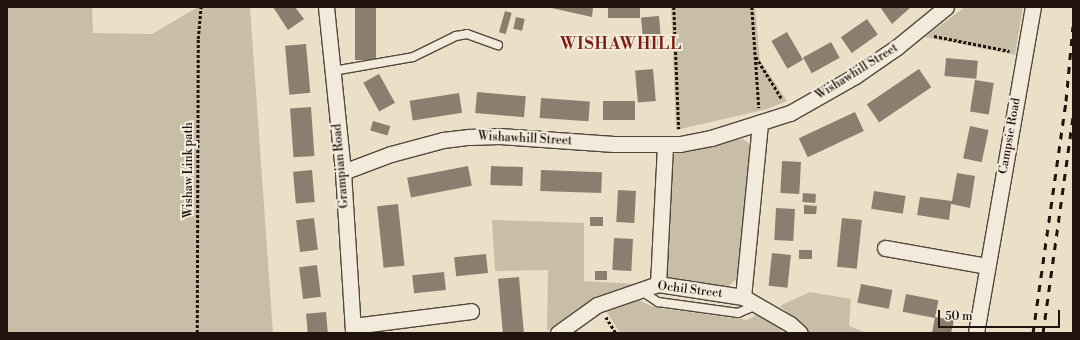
<!DOCTYPE html>
<html>
<head>
<meta charset="utf-8">
<style>
  body { margin:0 }
  #map { position:relative; width:1080px; height:340px; overflow:hidden; background:#ebe0c7; font-family:"Libre Bodoni",serif }
  div>[style] { position:absolute }
  [style*='--x'] { left:calc(var(--x)*1px); top:calc(var(--y)*1px); width:calc(var(--w)*1px); rotate:calc(var(--a)*1deg) }
  .green>* { inset:0; background:#c8bda7 }
  .building>* { inset:0; background:#8a7e6e; transform-origin:0 0 }
  .path>* { height:2.5px; margin-top:-1.25px; transform-origin:0; background:repeating-linear-gradient(90deg,#20130d 0 3px,transparent 0 5px) }
  .roads { filter:drop-shadow(1px 0 #53463c) drop-shadow(-1px 0 #53463c) drop-shadow(0 1px #53463c) drop-shadow(0 -1px #53463c) }
  .service>* { height:8px; margin:-4px; padding:0 4px; transform-origin:4px; border-radius:4px; background:#f2ebdb }
  .minor>* { height:15px; margin:-7.5px; padding:0 7.5px; transform-origin:7.5px; border-radius:7.5px; background:#f2ebdb }
  .rail>* { height:3px; margin-top:-1.5px; transform-origin:0; background:repeating-linear-gradient(90deg,#20130d 0 7px,transparent 0 14px) }
  span { translate:-50% -50%; white-space:nowrap; text-align:center; line-height:1.15; -webkit-text-stroke:4px #f2ebdb; paint-order:stroke }
  .street-label { font-size:12px; color:#20130d }
  .district-label { font-size:16px; color:#7a1f14; font-weight:700; letter-spacing:1px }
  .frame { position:absolute; inset:0; border:8px solid #20130d; pointer-events:none }
  .scale { position:absolute; left:938px; top:310px; width:122px; height:18px; box-sizing:border-box; border:2px solid #20130d; border-top:0; padding-left:5px; font-size:12px; line-height:14px; white-space:nowrap; color:#20130d; -webkit-text-stroke:3px #f2ebdb; paint-order:stroke }
</style>
</head>
<body>
<div id="map">
  <div class="green">
    <div style="clip-path:polygon(7px 7px,92px 7px,93px 33px,152px 34px,198px 7px,250px 7px,273px 333px,7px 333px)"></div>
    <div style="clip-path:polygon(671px 7px,755px 7px,760px 60px,787px 101px,767px 109px,676px 130px)"></div>
    <div style="clip-path:polygon(965px 7px,1023px 7px,1015px 55px,925px 37px)"></div>
    <div style="clip-path:polygon(743px 139px,750px 144px,739px 277px,726px 288px,673px 282px,663px 272px,671px 159px,678px 150px)"></div>
    <div style="clip-path:polygon(492px 220px,584px 223px,584px 281px,636px 284px,599px 296px,547px 331px,548px 270px,495px 271px)"></div>
    <div style="clip-path:polygon(810px 292px,851px 299px,849px 326px,867px 333px,810px 333px,780px 306px)"></div>
    <div style="clip-path:polygon(635px 298px,653px 307px,747px 320px,760px 313px,784px 328px,779px 333px,620px 333px,604px 307px)"></div>
  </div>
  <div class="building">
    <div style="clip-path:polygon(273px 7px,295px 7px,304px 19px,288px 30px)"></div>
    <div style="left:355px;top:7px;width:21px;height:53px"></div>
    <div style="clip-path:polygon(547px 7px,593px 7px,592px 17px)"></div>
    <div style="left:608px;top:7px;width:32px;height:11px"></div>
    <div style="clip-path:polygon(880px 7px,911px 7px,892px 24px)"></div>
    <div style="left:505px;top:11px;width:7px;height:22px;rotate:16deg"></div>
    <div style="left:659px;top:16px;width:32px;height:18px;rotate:85deg"></div>
    <div style="left:516px;top:17px;width:9px;height:12px;rotate:13deg"></div>
    <div style="left:867px;top:19px;width:19px;height:32px;rotate:55deg"></div>
    <div style="left:787px;top:32px;width:32px;height:18px;rotate:60deg"></div>
    <div style="left:831px;top:42px;width:18px;height:32px;rotate:61deg"></div>
    <div style="left:306px;top:44px;width:49px;height:21px;rotate:85deg"></div>
    <div style="left:946px;top:58px;width:32px;height:18px;rotate:5deg"></div>
    <div style="left:653px;top:69px;width:32px;height:18px;rotate:85deg"></div>
    <div style="left:919px;top:69px;width:22px;height:63px;rotate:56deg"></div>
    <div style="left:379px;top:74px;width:33px;height:18px;rotate:61deg"></div>
    <div style="left:975px;top:80px;width:19px;height:32px;rotate:9deg"></div>
    <div style="left:477px;top:92px;width:49px;height:21px;rotate:5deg"></div>
    <div style="left:459px;top:93px;width:20px;height:50px;rotate:81deg"></div>
    <div style="left:541px;top:98px;width:49px;height:20px;rotate:4deg"></div>
    <div style="left:603px;top:101px;width:32px;height:19px"></div>
    <div style="left:311px;top:107px;width:49px;height:21px;rotate:86deg"></div>
    <div style="left:855px;top:112px;width:21px;height:62px;rotate:65deg"></div>
    <div style="left:373px;top:121px;width:18px;height:10px;rotate:16deg"></div>
    <div style="left:970px;top:126px;width:19px;height:33px;rotate:12deg"></div>
    <div style="left:782px;top:161px;width:19px;height:32px;rotate:3deg"></div>
    <div style="left:468px;top:166px;width:20px;height:62px;rotate:79deg"></div>
    <div style="left:491px;top:166px;width:32px;height:19px;rotate:2deg"></div>
    <div style="left:312px;top:170px;width:32px;height:19px;rotate:85deg"></div>
    <div style="left:541px;top:170px;width:61px;height:21px;rotate:2deg"></div>
    <div style="clip-path:polygon(957px 173px,975px 176px,970px 208px,951px 204px,949px 220px,917px 215px,920px 197px,952px 201px)"></div>
    <div style="left:618px;top:190px;width:18px;height:32px;rotate:3deg"></div>
    <div style="left:874px;top:191px;width:32px;height:18px;rotate:9deg"></div>
    <div style="left:803px;top:193px;width:13px;height:9px;rotate:4deg"></div>
    <div style="left:398px;top:204px;width:62px;height:21px;rotate:84deg"></div>
    <div style="clip-path:polygon(804px 205px,817px 206px,816px 214px,804px 214px)"></div>
    <div style="left:776px;top:208px;width:19px;height:32px;rotate:3deg"></div>
    <div style="left:590px;top:217px;width:13px;height:9px"></div>
    <div style="left:314px;top:218px;width:32px;height:18px;rotate:83deg"></div>
    <div style="left:842px;top:218px;width:20px;height:49px;rotate:6deg"></div>
    <div style="left:614px;top:238px;width:19px;height:32px;rotate:3deg"></div>
    <div style="left:799px;top:250px;width:13px;height:9px"></div>
    <div style="left:772px;top:253px;width:19px;height:33px;rotate:6deg"></div>
    <div style="left:486px;top:254px;width:19px;height:32px;rotate:84deg"></div>
    <div style="left:317px;top:265px;width:32px;height:18px;rotate:83deg"></div>
    <div style="left:595px;top:271px;width:12px;height:9px"></div>
    <div style="left:444px;top:272px;width:18px;height:32px;rotate:84deg"></div>
    <div style="left:519px;top:277px;width:56px;height:21px;rotate:85deg"></div>
    <div style="left:861px;top:284px;width:32px;height:19px;rotate:11deg"></div>
    <div style="left:906px;top:294px;width:33px;height:18px;rotate:11deg"></div>
    <div style="left:326px;top:312px;width:21px;height:20px;rotate:85deg"></div>
    <div style="clip-path:polygon(935px 317px,954px 320px,951px 333px,932px 333px)"></div>
  </div>
  <div class="path">
    <div style="--x:674;--y:7;--w:122;--a:87.7"></div>
    <div style="--x:752;--y:7;--w:101;--a:86"></div>
    <div style="--x:934;--y:36;--w:77;--a:11.2"></div>
    <div style="--x:756;--y:57;--w:49;--a:58.2"></div>
    <div style="--x:606;--y:317;--w:19;--a:58"></div>
    <div style="--x:197;--y:333;--w:294;--a:-89.8"></div>
    <div style="--x:198;--y:39;--w:32;--a:-85"></div>
  </div>
  <div class="roads">
    <div class="service">
      <div style="--x:333;--y:71;--w:81;--a:-9.9"></div>
      <div style="--x:413;--y:57;--w:48;--a:-26"></div>
      <div style="--x:456;--y:36;--w:11;--a:-10"></div>
      <div style="--x:467;--y:34;--w:33;--a:20"></div>
      <div style="--x:640;--y:290;--w:22;--a:34"></div>
      <div style="--x:658;--y:302;--w:81;--a:7.8"></div>
      <div style="--x:738;--y:313;--w:21;--a:-23"></div>
    </div>
    <div class="minor">
      <div style="--x:326;--y:7;--w:166;--a:84.1"></div>
      <div style="--x:343;--y:172;--w:161;--a:86.4"></div>
      <div style="--x:343;--y:172;--w:51;--a:-20.6"></div>
      <div style="--x:391;--y:154;--w:54;--a:-15.1"></div>
      <div style="--x:443;--y:140;--w:26;--a:-7"></div>
      <div style="--x:469;--y:137;--w:30;--a:-2"></div>
      <div style="--x:499;--y:136;--w:115;--a:4"></div>
      <div style="--x:614;--y:144;--w:66;--a:0"></div>
      <div style="--x:680;--y:144;--w:32;--a:-11"></div>
      <div style="--x:711;--y:138;--w:83;--a:-17.6"></div>
      <div style="--x:790;--y:113;--w:75;--a:-29.6"></div>
      <div style="--x:855;--y:76;--w:51;--a:-34.6"></div>
      <div style="--x:897;--y:47;--w:63;--a:-39.2"></div>
      <div style="--x:885;--y:248;--w:104;--a:10"></div>
      <div style="--x:658;--y:284;--w:140;--a:-87.1"></div>
      <div style="--x:743;--y:297;--w:175;--a:-84.4"></div>
      <div style="--x:353;--y:326;--w:119;--a:-7.2"></div>
      <div style="--x:558;--y:333;--w:48;--a:-35.7"></div>
      <div style="--x:597;--y:305;--w:65;--a:-19"></div>
      <div style="--x:658;--y:284;--w:86;--a:8.7"></div>
      <div style="--x:743;--y:297;--w:54;--a:29.9"></div>
      <div style="--x:790;--y:324;--w:13;--a:42"></div>
      <div style="--x:976;--y:333;--w:331;--a:-80.1"></div>
    </div>
  </div>
  <div class="rail">
    <div style="--x:1033;--y:333;--w:234;--a:-81.9"></div>
    <div style="--x:1066;--y:101;--w:75;--a:-84.7"></div>
    <div style="--x:1043;--y:333;--w:218;--a:-82.1"></div>
  </div>
  <div class="street-label">
    <span style="left:857px;top:72px;rotate:-32deg">Wishawhill Street</span>
    <span style="left:1010px;top:136px;rotate:-80deg">Campsie Road</span>
    <span style="left:525px;top:139px;rotate:3deg">Wishawhill Street</span>
    <span style="left:341px;top:166px;rotate:-95deg">Grampian Road</span>
    <span style="left:189px;top:170px;rotate:-90deg">Wishaw Link path</span>
    <span style="left:690px;top:290px;rotate:7deg">Ochil Street</span>
  </div>
  <div class="district-label">
    <span style="left:621px;top:44px">WISHAWHILL</span>
  </div>
  <div class="frame"></div>
  <div class="scale">50 m</div>
</div>
</body>
</html>
